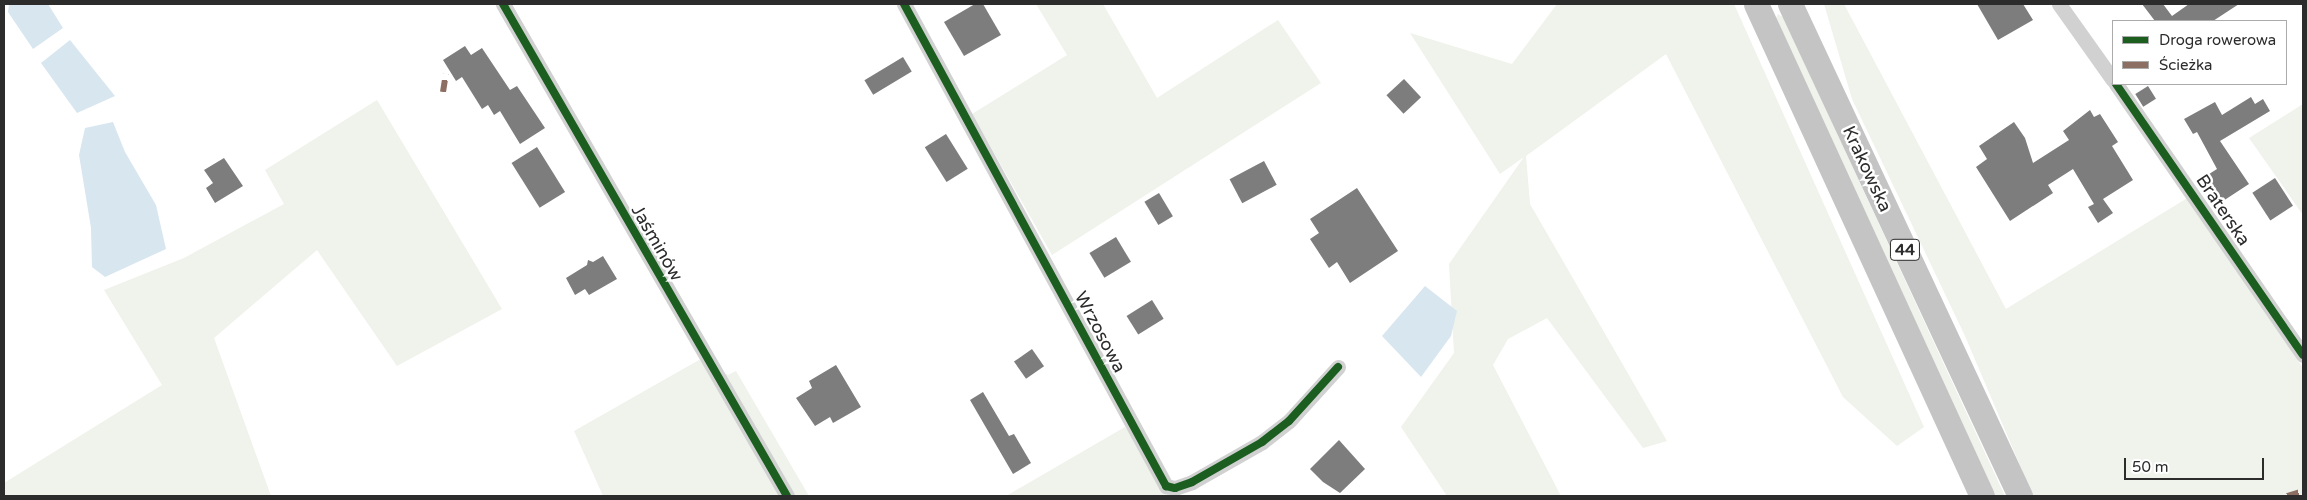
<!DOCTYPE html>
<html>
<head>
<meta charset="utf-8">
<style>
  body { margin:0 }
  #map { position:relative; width:2307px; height:500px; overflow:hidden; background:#fff; font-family:"Varela Round",sans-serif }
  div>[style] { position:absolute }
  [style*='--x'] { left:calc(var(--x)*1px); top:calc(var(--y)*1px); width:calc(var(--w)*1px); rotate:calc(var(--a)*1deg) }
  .green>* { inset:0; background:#eff3eb }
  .water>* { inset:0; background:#d8e6f0 }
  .building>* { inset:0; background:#7d7d7d; transform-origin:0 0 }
  .street>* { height:15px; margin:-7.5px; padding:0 7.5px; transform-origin:7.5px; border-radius:7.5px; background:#d1d1d1 }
  .primary>* { height:25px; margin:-12.5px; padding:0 12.5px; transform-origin:12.5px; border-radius:12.5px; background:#c4c4c4 }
  .quiet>* { height:6px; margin-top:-3px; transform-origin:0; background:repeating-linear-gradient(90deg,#8d6e63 0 12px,transparent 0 18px) }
  .cycleway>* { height:8px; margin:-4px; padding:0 4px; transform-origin:4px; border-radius:4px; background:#1b5e20 }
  span { translate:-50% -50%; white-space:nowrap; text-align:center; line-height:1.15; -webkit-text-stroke:5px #fff; paint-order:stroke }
  .shield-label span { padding:1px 4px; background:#fff; border:1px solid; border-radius:4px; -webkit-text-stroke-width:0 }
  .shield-label { font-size:16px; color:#2c2c2c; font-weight:700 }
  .street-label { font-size:18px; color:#2c2c2c }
  .frame { position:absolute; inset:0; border:5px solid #2c2c2c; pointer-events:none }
  .legend { position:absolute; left:2112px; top:20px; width:175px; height:65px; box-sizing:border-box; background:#fff; border:1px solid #ababab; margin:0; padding:6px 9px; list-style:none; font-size:15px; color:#2c2c2c }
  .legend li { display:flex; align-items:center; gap:10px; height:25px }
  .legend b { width:25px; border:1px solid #ababab }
  .scale { position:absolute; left:2124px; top:458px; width:140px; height:22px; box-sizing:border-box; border:2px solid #2c2c2c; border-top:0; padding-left:6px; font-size:15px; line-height:18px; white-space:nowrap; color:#2c2c2c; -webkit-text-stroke:4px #fff; paint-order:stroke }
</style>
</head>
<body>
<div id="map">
  <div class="green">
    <div style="clip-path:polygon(1036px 4px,1103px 4px,1157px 98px,1278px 20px,1321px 83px,1052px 255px,972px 114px,1067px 55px)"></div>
    <div style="clip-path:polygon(1557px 4px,1734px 4px,1924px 427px,1897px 446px,1843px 397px,1666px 54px,1526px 156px,1530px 204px,1667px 441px,1643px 448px,1547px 318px,1508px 339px,1493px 365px,1561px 496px,1447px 496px,1401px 427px,1454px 353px,1449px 264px,1524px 157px,1500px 174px,1410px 33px,1512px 64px)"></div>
    <div style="clip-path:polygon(1824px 4px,1844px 4px,2006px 309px,2189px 197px,2303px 368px,2303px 496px,2033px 496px,1965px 336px,1852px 99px)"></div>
    <div style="clip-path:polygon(1778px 14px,1783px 17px,2005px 496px,1994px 496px,1775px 20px)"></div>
    <div style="clip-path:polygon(377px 100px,502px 309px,397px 366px,317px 250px,214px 338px,271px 496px,4px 496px,4px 483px,162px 385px,104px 290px,184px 258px,284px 204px,265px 170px)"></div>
    <div style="clip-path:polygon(2303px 104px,2303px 215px,2249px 138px)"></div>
    <div style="clip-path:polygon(699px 360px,728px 375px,736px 371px,809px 496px,603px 496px,574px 431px)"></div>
    <div style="clip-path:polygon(1125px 427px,1180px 496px,1006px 496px)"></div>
  </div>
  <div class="water">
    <div style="clip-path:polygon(9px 4px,48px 4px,63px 28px,33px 49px,8px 12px)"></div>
    <div style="clip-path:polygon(70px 40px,115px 96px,77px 113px,41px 63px)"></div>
    <div style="clip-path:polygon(113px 122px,125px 152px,156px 205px,166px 249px,105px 277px,92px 267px,91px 228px,79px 155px,85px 128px)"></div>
    <div style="clip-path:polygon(1425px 286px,1457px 311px,1451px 336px,1421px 377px,1382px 336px)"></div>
  </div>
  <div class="building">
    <div style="clip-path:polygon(975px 4px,983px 4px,1001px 35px,964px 56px,944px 22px)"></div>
    <div style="clip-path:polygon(1977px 4px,2023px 4px,2033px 20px,1998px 40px)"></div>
    <div style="clip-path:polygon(2142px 4px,2163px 4px,2172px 16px,2189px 4px,2239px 4px,2213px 21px,2155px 21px)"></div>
    <div style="clip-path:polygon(465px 46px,471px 55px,482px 48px,510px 90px,517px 86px,545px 128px,520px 144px,500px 111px,494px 115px,488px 105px,482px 109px,462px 77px,456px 81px,443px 60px)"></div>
    <div style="left:903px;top:57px;width:17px;height:45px;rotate:59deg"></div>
    <div style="left:1404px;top:79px;width:25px;height:24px;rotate:47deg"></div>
    <div style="left:2148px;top:86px;width:15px;height:15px;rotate:58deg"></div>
    <div style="clip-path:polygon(2251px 97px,2255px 104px,2263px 99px,2270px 111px,2220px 141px,2249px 184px,2223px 201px,2206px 176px,2217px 169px,2197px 132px,2193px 134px,2184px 119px,2215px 102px,2222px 115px)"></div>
    <div style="clip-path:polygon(2090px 110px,2094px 117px,2100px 114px,2118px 142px,2112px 146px,2133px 180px,2103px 199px,2113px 213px,2098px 223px,2088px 207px,2094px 204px,2073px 169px,2048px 185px,2053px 193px,2010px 221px,1976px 167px,1987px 159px,1979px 146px,2014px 122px,2025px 138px,2033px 163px,2069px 140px,2063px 131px)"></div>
    <div style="left:946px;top:134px;width:41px;height:25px;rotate:58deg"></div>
    <div style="left:537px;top:147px;width:53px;height:30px;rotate:58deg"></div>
    <div style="clip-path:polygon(224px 158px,243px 186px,215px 203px,206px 188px,213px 183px,204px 170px)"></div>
    <div style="left:1264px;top:161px;width:27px;height:39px;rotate:62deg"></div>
    <div style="left:2275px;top:178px;width:33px;height:27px;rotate:57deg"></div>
    <div style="clip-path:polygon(1357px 188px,1398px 251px,1350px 283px,1337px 262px,1329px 268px,1310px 239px,1319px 233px,1310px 219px)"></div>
    <div style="left:1159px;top:193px;width:27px;height:17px;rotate:59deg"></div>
    <div style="left:1116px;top:237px;width:29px;height:31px;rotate:59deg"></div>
    <div style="clip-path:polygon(603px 256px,617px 279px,589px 295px,585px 289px,575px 295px,566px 278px,587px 265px,588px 260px,593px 262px)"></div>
    <div style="left:1152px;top:300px;width:22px;height:30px;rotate:58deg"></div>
    <div style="left:1032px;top:349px;width:21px;height:22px;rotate:55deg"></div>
    <div style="clip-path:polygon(836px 365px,861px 407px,833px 423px,830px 417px,815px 426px,796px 398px,812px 388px,809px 381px)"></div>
    <div style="clip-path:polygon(983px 392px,1009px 436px,1014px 434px,1031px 463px,1013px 474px,970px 400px)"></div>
    <div style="clip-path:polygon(1339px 440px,1365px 469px,1340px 493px,1323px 482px,1310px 469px)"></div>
  </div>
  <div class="street">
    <div style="--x:503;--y:4;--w:568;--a:60"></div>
    <div style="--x:904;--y:4;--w:549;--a:61.47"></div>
    <div style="--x:1166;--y:486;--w:9;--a:13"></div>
    <div style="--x:1175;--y:488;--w:18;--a:-19"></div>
    <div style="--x:1192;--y:482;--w:81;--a:-29.7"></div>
    <div style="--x:1262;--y:442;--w:34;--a:-38"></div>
    <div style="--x:1289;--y:421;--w:73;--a:-47.8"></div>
    <div style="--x:2059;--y:4;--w:93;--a:54.6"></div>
    <div style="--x:2116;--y:84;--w:329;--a:55.4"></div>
  </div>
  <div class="primary">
    <div style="--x:1756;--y:4;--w:541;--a:65.33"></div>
    <div style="--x:1790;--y:4;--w:543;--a:64.94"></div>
  </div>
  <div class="quiet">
    <div style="--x:443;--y:92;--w:18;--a:-81"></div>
    <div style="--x:2287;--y:496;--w:17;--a:-17"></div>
  </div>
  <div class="cycleway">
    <div style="--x:503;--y:4;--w:568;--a:60"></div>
    <div style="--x:904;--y:4;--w:549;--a:61.47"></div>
    <div style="--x:1166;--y:486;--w:9;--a:13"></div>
    <div style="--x:1175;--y:488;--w:18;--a:-19"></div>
    <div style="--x:1192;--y:482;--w:81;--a:-29.7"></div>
    <div style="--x:1262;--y:442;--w:34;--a:-38"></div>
    <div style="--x:1289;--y:421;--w:73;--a:-47.8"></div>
    <div style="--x:2116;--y:84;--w:329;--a:55.4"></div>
  </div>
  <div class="shield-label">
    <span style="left:1905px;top:250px">44</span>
  </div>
  <div class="street-label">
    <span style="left:1867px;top:169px;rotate:65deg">Krakowska</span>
    <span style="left:2223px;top:210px;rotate:56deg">Braterska</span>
    <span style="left:657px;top:243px;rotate:60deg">Jaśminów</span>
    <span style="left:1100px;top:332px;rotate:62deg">Wrzosowa</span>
  </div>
  <div class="frame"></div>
  <ul class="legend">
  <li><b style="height:6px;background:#1b5e20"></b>Droga rowerowa</li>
  <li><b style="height:6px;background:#8d6e63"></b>Ścieżka</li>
  </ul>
  <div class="scale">50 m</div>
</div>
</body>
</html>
